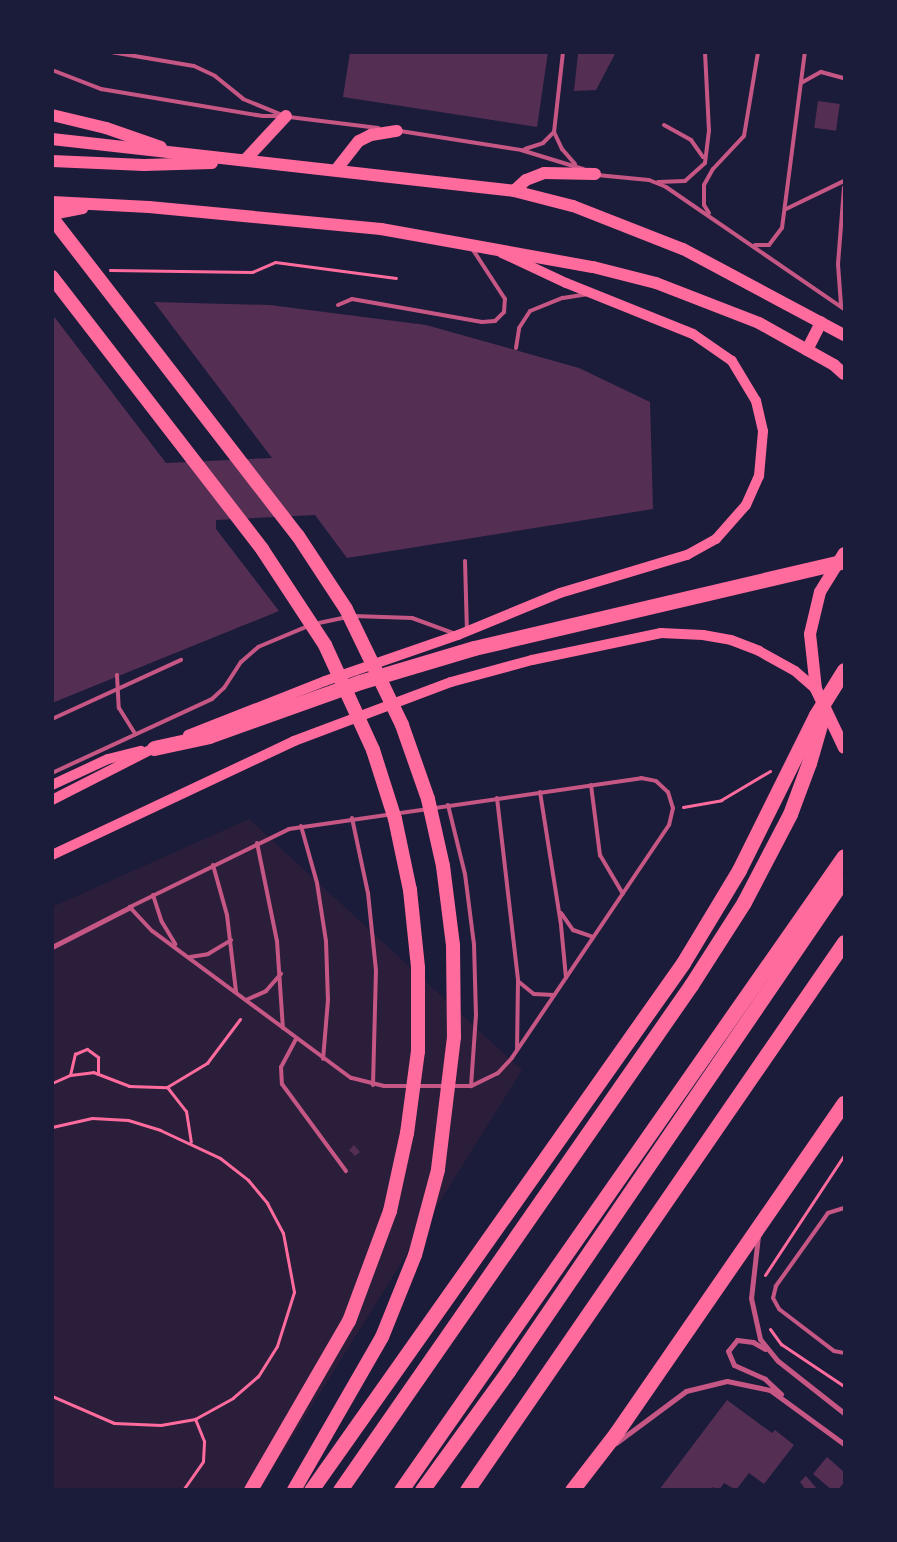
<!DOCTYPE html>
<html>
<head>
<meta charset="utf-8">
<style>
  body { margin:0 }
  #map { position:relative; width:897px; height:1542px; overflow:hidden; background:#1b1b3a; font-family:Signika,sans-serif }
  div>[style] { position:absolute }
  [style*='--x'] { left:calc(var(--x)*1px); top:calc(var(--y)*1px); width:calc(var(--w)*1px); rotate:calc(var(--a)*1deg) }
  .green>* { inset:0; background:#2a1e3b }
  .building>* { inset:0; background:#542f53; transform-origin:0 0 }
  .path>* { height:3px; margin:-1.5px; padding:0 1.5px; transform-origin:1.5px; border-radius:1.5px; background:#ff6b9d }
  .service>* { height:4px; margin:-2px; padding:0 2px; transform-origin:2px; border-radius:2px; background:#c65784 }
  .minor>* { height:5px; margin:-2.5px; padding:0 2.5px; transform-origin:2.5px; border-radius:2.5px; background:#c65784 }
  .secondary>* { height:10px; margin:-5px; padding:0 5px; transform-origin:5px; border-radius:5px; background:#ff6b9d }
  .primary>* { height:12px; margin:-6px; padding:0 6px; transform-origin:6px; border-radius:6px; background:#ff6b9d }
  .trunk>* { height:14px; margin:-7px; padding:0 7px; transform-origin:7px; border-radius:7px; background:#ff6b9d }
  .motorway>* { height:15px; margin:-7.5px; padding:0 7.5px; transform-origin:7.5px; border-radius:7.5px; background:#ff6b9d }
  span { translate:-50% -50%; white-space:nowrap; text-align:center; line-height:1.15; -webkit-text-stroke:5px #1b1b3a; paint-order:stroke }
  .frame { position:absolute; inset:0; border:54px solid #1b1b3a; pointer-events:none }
</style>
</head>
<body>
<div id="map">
  <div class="green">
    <div style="clip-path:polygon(249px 819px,522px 1070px,260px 1489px,53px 1489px,52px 907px)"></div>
  </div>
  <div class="building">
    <div style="clip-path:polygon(350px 52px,548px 52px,537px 127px,343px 97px)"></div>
    <div style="clip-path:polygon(573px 52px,616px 52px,596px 90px,574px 91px,578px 54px)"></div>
    <div style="left:818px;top:101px;width:22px;height:27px;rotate:8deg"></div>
    <div style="clip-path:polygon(154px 302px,270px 305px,426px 325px,579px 368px,650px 402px,653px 509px,347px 558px,315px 515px,216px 520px,216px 529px,279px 611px,52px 703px,52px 314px,166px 463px,272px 458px)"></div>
    <div style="clip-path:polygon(354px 1145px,360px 1152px,355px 1156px,349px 1150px)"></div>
    <div style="clip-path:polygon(727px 1400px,772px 1433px,775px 1430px,794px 1445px,764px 1484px,749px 1473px,736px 1490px,724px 1483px,719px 1490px,713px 1487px,711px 1490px,659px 1490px)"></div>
    <div style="clip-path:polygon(827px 1457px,844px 1472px,844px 1482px,838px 1490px,832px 1490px,813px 1474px)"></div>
    <div style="clip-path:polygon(806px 1476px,818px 1490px,806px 1490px,800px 1482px)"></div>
  </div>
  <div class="path">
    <div style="--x:110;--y:270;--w:142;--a:0.8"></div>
    <div style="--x:252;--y:272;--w:25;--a:-23"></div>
    <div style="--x:275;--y:262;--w:122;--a:7.5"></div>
    <div style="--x:683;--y:807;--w:39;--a:-10"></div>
    <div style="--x:721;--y:800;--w:57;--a:-30.6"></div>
    <div style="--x:70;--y:1075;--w:22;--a:-77"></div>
    <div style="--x:75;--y:1054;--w:13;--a:-23"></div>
    <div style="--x:87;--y:1049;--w:14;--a:36"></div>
    <div style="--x:98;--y:1057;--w:17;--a:90"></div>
    <div style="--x:52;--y:1083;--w:20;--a:-24"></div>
    <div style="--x:70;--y:1075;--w:23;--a:-7"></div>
    <div style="--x:93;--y:1072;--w:39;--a:21"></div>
    <div style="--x:129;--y:1086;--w:38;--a:2"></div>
    <div style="--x:167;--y:1087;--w:47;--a:-31"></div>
    <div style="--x:207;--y:1063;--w:55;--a:-53.1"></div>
    <div style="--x:167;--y:1087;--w:31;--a:52"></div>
    <div style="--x:186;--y:1111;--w:31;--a:81"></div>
    <div style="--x:52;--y:1127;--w:41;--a:-12.7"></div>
    <div style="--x:92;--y:1118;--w:36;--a:3"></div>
    <div style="--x:128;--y:1120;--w:34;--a:17"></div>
    <div style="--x:160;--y:1130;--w:66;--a:25"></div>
    <div style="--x:220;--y:1158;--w:36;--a:38"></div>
    <div style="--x:248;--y:1180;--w:30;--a:50"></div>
    <div style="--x:267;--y:1203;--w:34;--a:62"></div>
    <div style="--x:283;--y:1233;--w:60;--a:79.4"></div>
    <div style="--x:294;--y:1292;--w:57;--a:107.5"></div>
    <div style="--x:277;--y:1346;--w:36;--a:122"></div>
    <div style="--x:258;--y:1376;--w:33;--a:139"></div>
    <div style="--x:233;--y:1398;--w:43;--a:151.1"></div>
    <div style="--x:195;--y:1419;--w:35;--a:170"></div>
    <div style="--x:161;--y:1425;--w:47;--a:-177.6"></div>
    <div style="--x:114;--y:1423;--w:68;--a:-156.5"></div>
    <div style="--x:765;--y:1275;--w:144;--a:-56.6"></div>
    <div style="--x:770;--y:1329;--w:19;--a:54"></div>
    <div style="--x:781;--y:1344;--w:76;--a:33.7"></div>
    <div style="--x:183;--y:1490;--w:35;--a:-55"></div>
    <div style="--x:203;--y:1461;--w:20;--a:-87"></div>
    <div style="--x:204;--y:1441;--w:24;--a:-112"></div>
  </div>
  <div class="service">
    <div style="--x:111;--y:52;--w:84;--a:9.6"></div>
    <div style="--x:194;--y:66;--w:23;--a:25"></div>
    <div style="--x:215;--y:76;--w:36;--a:39"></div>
    <div style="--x:243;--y:99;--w:42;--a:22.3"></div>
    <div style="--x:563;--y:52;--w:81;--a:96.4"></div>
    <div style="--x:554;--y:132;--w:19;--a:65"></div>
    <div style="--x:562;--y:149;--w:20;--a:49"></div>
    <div style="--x:52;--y:70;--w:53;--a:21.2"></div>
    <div style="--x:101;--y:89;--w:164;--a:9.5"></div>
    <div style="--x:263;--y:116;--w:19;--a:0"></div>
    <div style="--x:801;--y:83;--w:23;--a:-29"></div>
    <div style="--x:821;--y:72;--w:24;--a:15"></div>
    <div style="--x:289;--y:117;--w:90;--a:7"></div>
    <div style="--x:664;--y:125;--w:31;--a:29"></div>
    <div style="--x:691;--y:140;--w:21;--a:55"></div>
    <div style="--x:400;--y:131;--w:122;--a:8.9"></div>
    <div style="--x:521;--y:150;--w:65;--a:17"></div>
    <div style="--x:525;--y:149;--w:19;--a:-18"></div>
    <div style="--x:543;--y:143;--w:16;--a:-45"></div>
    <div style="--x:597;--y:175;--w:52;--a:5.5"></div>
    <div style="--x:649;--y:180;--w:18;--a:22"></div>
    <div style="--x:666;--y:187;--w:216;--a:34.4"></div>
    <div style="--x:658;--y:182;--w:27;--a:-2"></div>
    <div style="--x:685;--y:181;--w:27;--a:-42"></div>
    <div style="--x:705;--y:163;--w:32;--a:-83"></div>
    <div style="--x:709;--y:131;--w:79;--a:-92.9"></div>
    <div style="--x:786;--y:209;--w:64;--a:-25.8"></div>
    <div style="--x:709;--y:213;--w:9;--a:-122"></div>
    <div style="--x:704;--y:205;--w:20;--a:-90"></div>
    <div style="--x:704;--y:185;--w:18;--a:-61"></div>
    <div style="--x:713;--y:169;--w:45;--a:-46.8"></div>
    <div style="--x:744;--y:136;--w:85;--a:-80.5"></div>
    <div style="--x:755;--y:245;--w:14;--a:0"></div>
    <div style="--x:769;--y:245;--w:21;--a:-53"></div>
    <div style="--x:782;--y:228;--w:177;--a:-82.6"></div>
    <div style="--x:338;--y:305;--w:15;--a:-23"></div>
    <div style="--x:352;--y:299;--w:132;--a:10"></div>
    <div style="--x:482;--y:322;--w:13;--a:-4"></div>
    <div style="--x:495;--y:321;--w:13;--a:-45"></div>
    <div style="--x:504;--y:312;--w:13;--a:-86"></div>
    <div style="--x:505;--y:299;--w:59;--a:-123.1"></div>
    <div style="--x:841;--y:305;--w:41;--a:-94.2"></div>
    <div style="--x:838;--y:264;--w:77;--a:-85.5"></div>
    <div style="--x:516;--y:348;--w:20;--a:-81"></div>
    <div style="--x:519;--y:328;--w:20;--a:-57"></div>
    <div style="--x:530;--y:311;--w:35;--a:-22"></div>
    <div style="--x:563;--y:298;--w:24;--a:-9"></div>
    <div style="--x:465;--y:561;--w:70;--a:88.4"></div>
    <div style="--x:354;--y:616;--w:58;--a:2"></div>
    <div style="--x:412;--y:618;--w:47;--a:20"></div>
    <div style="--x:314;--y:624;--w:34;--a:-12"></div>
    <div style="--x:117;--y:675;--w:33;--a:87"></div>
    <div style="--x:119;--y:708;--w:31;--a:58"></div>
    <div style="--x:52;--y:719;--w:142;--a:-24.6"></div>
    <div style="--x:52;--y:773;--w:176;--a:-24.8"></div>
    <div style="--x:212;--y:699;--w:16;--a:-43"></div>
    <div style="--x:224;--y:688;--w:31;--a:-57"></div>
    <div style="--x:241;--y:662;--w:23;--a:-41"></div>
    <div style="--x:258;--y:647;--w:54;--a:-22.8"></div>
    <div style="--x:641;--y:778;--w:15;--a:11"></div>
    <div style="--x:656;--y:781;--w:16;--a:43"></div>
    <div style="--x:668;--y:792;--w:17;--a:73"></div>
    <div style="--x:673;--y:808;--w:17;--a:103"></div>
    <div style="--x:669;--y:825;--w:281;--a:124"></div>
    <div style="--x:512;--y:1058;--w:21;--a:133"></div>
    <div style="--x:498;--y:1073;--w:30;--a:154"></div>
    <div style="--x:471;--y:1086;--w:87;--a:180"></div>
    <div style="--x:384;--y:1086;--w:34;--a:-166"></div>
    <div style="--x:351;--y:1078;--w:247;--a:-143.5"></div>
    <div style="--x:152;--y:931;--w:33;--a:-133"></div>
    <div style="--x:130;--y:907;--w:177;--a:-26.1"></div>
    <div style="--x:289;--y:829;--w:356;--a:-8.2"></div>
    <div style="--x:591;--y:785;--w:71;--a:82.7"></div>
    <div style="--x:600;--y:855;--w:45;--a:59.5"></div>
    <div style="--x:540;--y:792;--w:135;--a:81"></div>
    <div style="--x:561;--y:925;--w:53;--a:84.6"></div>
    <div style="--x:497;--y:798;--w:183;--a:83.4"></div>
    <div style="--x:518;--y:980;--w:69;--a:90.8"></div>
    <div style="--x:448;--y:805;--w:71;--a:76.2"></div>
    <div style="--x:465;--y:874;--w:71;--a:82.7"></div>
    <div style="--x:474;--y:944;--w:71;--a:88.4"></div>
    <div style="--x:476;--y:1015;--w:71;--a:94"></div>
    <div style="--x:352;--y:818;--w:77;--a:78"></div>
    <div style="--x:368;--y:893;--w:77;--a:84.1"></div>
    <div style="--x:376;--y:970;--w:115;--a:91.5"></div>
    <div style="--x:301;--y:826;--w:59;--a:74.3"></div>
    <div style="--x:317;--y:883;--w:59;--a:81.2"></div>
    <div style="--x:326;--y:941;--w:59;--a:88.1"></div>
    <div style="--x:328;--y:1000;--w:59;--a:94.8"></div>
    <div style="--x:257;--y:843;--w:100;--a:78.5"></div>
    <div style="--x:277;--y:941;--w:87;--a:86.1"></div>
    <div style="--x:213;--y:865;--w:52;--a:74.4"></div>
    <div style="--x:227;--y:915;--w:78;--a:83.3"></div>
    <div style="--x:153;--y:895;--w:28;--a:72"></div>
    <div style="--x:162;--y:922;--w:26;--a:59"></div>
    <div style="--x:561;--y:913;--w:21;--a:55"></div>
    <div style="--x:573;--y:930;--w:21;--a:19"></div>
    <div style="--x:190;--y:957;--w:18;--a:-9"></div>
    <div style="--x:208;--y:954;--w:27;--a:-31"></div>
    <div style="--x:519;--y:982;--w:19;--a:39"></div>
    <div style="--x:534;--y:994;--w:20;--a:3"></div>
    <div style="--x:246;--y:1000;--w:22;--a:-24"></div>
    <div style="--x:266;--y:991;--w:23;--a:-49"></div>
    <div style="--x:296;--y:1039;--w:32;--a:118"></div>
    <div style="--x:281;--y:1067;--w:17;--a:87"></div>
    <div style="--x:282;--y:1084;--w:108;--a:53.7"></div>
    <div style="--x:844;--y:1208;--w:17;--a:163"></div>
    <div style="--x:828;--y:1213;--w:90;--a:125.5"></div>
    <div style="--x:776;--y:1286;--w:12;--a:104"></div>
    <div style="--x:773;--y:1298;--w:13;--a:61"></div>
    <div style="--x:779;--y:1309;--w:69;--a:37.4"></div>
    <div style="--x:834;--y:1351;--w:10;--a:11"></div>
  </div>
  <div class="minor">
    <div style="--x:52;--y:947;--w:88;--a:-27.1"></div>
    <div style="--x:758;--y:1236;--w:62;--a:96.4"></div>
    <div style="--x:751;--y:1298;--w:42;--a:77.6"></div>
    <div style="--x:760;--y:1339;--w:28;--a:51"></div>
    <div style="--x:778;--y:1361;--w:84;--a:38.2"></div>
    <div style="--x:765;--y:1349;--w:14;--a:-150"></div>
    <div style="--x:753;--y:1342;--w:16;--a:-173"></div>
    <div style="--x:737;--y:1340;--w:14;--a:129"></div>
    <div style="--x:728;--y:1351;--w:15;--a:67"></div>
    <div style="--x:734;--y:1365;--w:34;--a:24"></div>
    <div style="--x:765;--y:1379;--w:22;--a:43"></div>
    <div style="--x:616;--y:1443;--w:87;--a:-36.6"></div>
    <div style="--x:686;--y:1391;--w:42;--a:-13.7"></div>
    <div style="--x:727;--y:1381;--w:44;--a:11.8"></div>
    <div style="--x:770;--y:1390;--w:92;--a:36.1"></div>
  </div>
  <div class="secondary">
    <div style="--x:188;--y:735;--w:147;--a:-21.5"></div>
    <div style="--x:325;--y:681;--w:141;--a:-19.1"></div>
    <div style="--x:458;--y:635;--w:110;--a:-22.4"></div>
    <div style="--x:560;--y:593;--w:133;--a:-16.7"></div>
    <div style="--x:687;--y:555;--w:33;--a:-29"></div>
    <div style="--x:716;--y:539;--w:45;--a:-48.6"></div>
    <div style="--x:746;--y:505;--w:32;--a:-66"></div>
    <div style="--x:759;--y:476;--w:45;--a:-84.9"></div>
    <div style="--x:763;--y:431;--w:31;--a:-103"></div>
    <div style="--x:756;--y:401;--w:47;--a:-121"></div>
    <div style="--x:732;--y:361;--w:47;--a:-145.3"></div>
    <div style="--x:693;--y:334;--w:137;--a:-158.1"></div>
    <div style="--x:566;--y:283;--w:71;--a:-154.9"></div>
    <div style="--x:52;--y:785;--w:62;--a:-24.9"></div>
    <div style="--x:108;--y:759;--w:34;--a:-14"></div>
    <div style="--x:52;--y:800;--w:121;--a:-27"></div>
    <div style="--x:52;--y:855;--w:268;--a:-25.2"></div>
    <div style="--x:294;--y:741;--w:168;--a:-20.6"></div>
    <div style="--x:451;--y:682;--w:84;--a:-15.2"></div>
    <div style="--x:532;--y:660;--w:132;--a:-11.8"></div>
    <div style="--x:661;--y:633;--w:42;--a:2.7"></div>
    <div style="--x:703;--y:635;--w:28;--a:10"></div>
    <div style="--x:731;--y:640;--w:30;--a:21"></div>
    <div style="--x:759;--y:651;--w:41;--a:29.1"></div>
    <div style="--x:795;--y:671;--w:28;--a:41"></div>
  </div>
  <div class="primary">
    <div style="--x:52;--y:115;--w:56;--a:13.5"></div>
    <div style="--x:106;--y:128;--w:58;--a:19.1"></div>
    <div style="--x:52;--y:139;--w:465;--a:6.4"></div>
    <div style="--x:514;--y:191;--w:61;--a:14.3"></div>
    <div style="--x:573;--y:206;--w:118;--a:21.4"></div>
    <div style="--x:683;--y:249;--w:183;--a:28.1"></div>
    <div style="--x:240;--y:160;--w:5;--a:0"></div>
    <div style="--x:245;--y:160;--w:60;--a:-47"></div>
    <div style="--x:52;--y:161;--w:92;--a:2.5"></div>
    <div style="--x:144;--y:165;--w:68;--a:-1.7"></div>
    <div style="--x:336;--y:170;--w:37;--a:-52"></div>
    <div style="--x:359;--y:141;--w:13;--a:-27"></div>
    <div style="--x:371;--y:135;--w:26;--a:-9"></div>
    <div style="--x:514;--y:191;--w:16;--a:-43"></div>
    <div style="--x:526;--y:180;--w:19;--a:-21"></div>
    <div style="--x:544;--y:173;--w:51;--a:1.1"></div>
    <div style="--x:52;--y:202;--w:97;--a:3"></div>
    <div style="--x:149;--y:207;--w:233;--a:5.4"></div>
    <div style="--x:381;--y:229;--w:215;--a:10.2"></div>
    <div style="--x:593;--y:267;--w:65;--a:14.3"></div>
    <div style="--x:656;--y:283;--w:110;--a:21.2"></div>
    <div style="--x:759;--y:323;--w:86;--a:29.2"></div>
    <div style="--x:834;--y:365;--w:13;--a:42"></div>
    <div style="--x:52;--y:214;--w:31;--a:-11"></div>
    <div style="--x:807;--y:350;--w:31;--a:-63"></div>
    <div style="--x:844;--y:553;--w:46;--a:121.6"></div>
    <div style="--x:820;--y:592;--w:43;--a:103.4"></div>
    <div style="--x:810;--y:634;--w:55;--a:83.8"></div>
    <div style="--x:816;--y:689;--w:65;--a:64.6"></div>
  </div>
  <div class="trunk">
    <div style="--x:52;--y:218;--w:402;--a:52.3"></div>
    <div style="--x:298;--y:536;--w:87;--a:56.7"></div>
    <div style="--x:346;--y:609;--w:129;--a:64.2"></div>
    <div style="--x:402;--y:725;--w:78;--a:70.6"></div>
    <div style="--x:428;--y:799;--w:69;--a:77.4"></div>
    <div style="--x:443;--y:866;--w:80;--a:82.8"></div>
    <div style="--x:453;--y:945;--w:92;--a:89.4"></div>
    <div style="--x:454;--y:1037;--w:134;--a:96.9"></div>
    <div style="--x:438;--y:1170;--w:88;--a:105.1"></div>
    <div style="--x:415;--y:1255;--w:88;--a:111.9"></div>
    <div style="--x:382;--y:1337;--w:177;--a:119.9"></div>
    <div style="--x:52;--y:277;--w:344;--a:52.3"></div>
    <div style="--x:262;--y:549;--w:115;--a:56.7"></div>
    <div style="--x:325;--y:645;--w:115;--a:65.4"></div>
    <div style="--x:373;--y:750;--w:72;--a:72.3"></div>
    <div style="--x:395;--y:819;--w:73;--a:78.1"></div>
    <div style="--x:410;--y:890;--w:78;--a:84.1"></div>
    <div style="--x:418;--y:968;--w:83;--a:90"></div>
    <div style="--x:418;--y:1051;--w:83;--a:97.6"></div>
    <div style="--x:407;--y:1133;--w:80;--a:102.3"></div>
    <div style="--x:390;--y:1211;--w:117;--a:110.4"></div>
    <div style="--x:349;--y:1321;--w:195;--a:120.1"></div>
  </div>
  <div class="motorway">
    <div style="--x:154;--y:748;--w:56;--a:-12.3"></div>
    <div style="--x:209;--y:736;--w:160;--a:-19.7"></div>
    <div style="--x:360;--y:682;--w:119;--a:-16.6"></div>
    <div style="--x:474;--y:648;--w:380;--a:-13.2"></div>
    <div style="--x:311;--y:1490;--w:645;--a:-54.78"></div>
    <div style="--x:683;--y:963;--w:109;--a:-58.9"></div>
    <div style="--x:739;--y:870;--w:173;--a:-63.6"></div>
    <div style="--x:816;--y:715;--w:53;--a:-58.1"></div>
    <div style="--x:340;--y:1490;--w:615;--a:-55.2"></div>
    <div style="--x:691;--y:985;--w:98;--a:-57.4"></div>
    <div style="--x:744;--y:902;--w:99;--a:-62.4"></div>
    <div style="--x:790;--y:814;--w:54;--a:-69.6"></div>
    <div style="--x:809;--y:763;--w:47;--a:-73.9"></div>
    <div style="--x:401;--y:1490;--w:773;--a:-55.06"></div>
    <div style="--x:422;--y:1490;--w:147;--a:-54.1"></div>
    <div style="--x:508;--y:1371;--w:596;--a:-55.67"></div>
    <div style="--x:467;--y:1490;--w:665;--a:-55.47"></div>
    <div style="--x:572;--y:1490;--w:72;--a:-52.3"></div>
    <div style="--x:616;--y:1433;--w:401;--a:-55.4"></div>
  </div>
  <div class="frame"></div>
</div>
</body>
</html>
